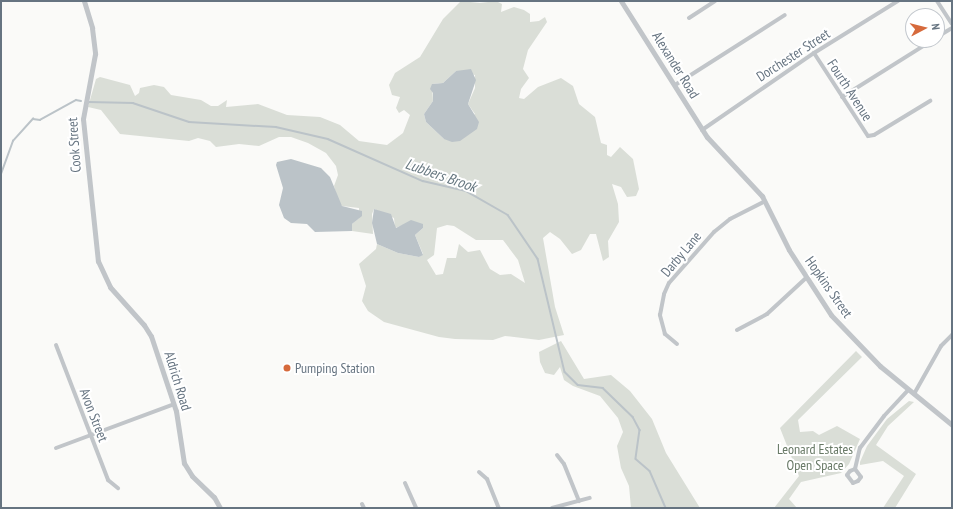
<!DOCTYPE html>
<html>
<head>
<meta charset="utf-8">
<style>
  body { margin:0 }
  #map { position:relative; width:953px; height:509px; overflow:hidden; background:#fafaf8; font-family:"PT Sans Narrow",sans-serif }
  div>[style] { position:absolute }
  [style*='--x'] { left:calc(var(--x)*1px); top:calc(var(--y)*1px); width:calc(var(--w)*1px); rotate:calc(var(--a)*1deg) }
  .green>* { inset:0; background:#daded7 }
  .water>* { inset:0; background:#bbc3c8 }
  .stream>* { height:1.5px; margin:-0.75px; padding:0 0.75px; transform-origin:0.75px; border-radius:0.75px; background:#bbc3c8 }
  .minor>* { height:4px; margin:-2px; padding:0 2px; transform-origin:2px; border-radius:2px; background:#c1c5c9 }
  .tertiary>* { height:5px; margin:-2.5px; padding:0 2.5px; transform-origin:2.5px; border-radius:2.5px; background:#c1c5c9 }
  .dots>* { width:11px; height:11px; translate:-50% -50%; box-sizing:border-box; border:2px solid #fff; border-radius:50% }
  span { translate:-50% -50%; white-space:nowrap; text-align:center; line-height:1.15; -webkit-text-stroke:4px #fff; paint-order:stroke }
  .street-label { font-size:14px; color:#667481 }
  .poi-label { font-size:14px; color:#667481 }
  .left { translate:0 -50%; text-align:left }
  .park-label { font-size:14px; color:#687966 }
  .water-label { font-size:15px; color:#677881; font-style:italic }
  .frame { position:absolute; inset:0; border:2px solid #667481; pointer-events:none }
  .north { position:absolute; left:905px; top:8px; width:40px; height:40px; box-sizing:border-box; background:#fff; border:1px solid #c2c7cd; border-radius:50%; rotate:83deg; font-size:11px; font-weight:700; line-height:16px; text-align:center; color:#667481 }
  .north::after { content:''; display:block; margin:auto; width:14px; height:18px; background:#d66a3c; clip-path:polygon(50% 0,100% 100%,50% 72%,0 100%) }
</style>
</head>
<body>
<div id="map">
  <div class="green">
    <div style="clip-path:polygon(evenodd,461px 1px,480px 3px,496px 1px,502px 4px,501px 12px,514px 7px,524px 10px,530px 14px,530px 22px,539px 21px,545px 17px,547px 22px,528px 50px,523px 69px,529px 78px,521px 89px,519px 98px,524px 99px,538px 87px,561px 78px,573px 86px,579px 104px,595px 117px,601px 143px,607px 145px,607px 155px,611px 157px,620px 147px,633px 159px,639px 189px,636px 196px,627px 197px,621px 187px,612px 184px,618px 204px,619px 222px,608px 241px,609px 257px,603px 261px,596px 234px,590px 234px,581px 250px,572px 254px,560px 239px,550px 232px,543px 238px,555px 307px,564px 335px,539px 340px,505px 336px,493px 340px,455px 339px,439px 337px,384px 322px,368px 311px,362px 301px,366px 286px,359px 264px,376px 249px,377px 244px,398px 253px,419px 257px,423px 254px,415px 235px,423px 228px,408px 223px,395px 228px,394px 218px,374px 209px,372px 214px,373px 234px,352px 231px,352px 224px,359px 218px,359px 208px,342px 206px,338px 201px,334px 186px,338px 175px,336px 166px,326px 153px,308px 143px,291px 137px,279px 137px,259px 146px,239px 144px,216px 147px,210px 141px,198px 138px,189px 141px,120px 134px,101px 110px,88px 107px,96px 79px,100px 77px,130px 85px,135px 96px,139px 93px,140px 88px,154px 85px,164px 87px,171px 95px,201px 100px,211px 106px,218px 106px,227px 100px,226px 107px,258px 104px,287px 115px,320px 117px,340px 125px,359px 141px,387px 145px,403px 133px,410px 115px,404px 110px,399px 113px,396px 108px,400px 97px,392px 95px,389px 85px,395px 73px,420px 57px,443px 19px,461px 1px,456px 71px,475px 75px,475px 88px,468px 104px,475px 114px,444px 139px,426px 122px,424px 114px,433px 101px,432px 84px,443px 83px,456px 71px,461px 1px,447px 225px,454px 226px,476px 240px,503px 240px,518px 260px,525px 283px,511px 274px,500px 275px,490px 269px,480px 250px,468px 252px,459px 244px,456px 258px,447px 258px,443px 274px,436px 275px,427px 260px,434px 255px,437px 228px,447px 225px)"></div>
    <div style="clip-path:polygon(561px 341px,584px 379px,611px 375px,630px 391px,652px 419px,666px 453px,700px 508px,631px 508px,629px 486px,621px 468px,617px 446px,623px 432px,618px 418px,600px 396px,573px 386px,564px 380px,560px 367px,554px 375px,545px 373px,540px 362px,539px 352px)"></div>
    <div style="clip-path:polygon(856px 351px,862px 357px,798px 420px,800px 432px,813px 431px,819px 435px,837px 426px,860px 439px,849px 464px,841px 473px,801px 482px,789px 499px,797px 508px,774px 508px,799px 476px,780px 428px)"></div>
    <div style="clip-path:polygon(909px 401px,914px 402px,888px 426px,876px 445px,916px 474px,895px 508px,883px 508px,904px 476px,883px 461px,860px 465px,860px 462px,867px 446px,887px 419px)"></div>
  </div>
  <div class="water">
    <div style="clip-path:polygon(471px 69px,476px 80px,468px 104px,479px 122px,477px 129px,460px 141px,452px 142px,444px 139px,426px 122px,424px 114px,433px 101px,433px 93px,430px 89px,432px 84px,443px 83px,456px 71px)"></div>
    <div style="clip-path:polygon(291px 159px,321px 168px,330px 177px,342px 206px,362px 211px,362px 216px,352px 224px,352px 231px,315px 232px,307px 224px,291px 223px,284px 218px,279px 205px,283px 188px,276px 165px,277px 162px)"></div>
    <div style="clip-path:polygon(374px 209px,391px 214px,396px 228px,411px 220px,423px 224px,423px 228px,415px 235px,423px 255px,419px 257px,398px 253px,377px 244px,372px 223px)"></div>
  </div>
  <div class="stream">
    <div style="--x:89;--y:102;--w:44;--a:1.3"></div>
    <div style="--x:133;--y:103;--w:59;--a:18.7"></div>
    <div style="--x:189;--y:122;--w:87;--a:3.3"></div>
    <div style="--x:276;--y:127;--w:53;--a:13"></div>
    <div style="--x:328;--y:139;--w:104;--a:23.9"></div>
    <div style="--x:423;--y:181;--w:44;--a:13.1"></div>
    <div style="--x:466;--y:191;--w:48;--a:29.7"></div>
    <div style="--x:508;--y:215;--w:53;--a:55.7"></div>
    <div style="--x:538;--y:259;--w:116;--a:76.6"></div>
    <div style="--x:565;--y:372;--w:18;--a:45"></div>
    <div style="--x:578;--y:385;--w:25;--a:7"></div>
    <div style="--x:603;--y:388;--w:42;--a:44"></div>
    <div style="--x:633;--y:417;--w:15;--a:62"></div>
    <div style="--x:640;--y:430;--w:29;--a:98"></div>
    <div style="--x:636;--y:459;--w:18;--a:41"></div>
    <div style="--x:650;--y:471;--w:40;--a:66.6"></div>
    <div style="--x:1;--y:174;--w:35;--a:-70"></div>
    <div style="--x:13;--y:141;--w:30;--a:-48"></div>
    <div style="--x:33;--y:119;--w:7;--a:8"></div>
    <div style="--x:40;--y:120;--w:41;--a:-29.1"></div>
    <div style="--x:76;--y:100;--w:5;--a:11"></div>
  </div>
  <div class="minor">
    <div style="--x:937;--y:1;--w:27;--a:57"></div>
    <div style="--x:689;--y:18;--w:31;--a:-33"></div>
    <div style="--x:937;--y:37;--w:17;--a:-31"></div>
    <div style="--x:814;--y:53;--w:99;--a:57"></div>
    <div style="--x:868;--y:136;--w:6;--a:-9"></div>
    <div style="--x:874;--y:135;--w:66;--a:-31.3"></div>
    <div style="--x:675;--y:85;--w:130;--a:-32.5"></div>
    <div style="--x:842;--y:97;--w:107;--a:-32.1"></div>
    <div style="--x:702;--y:130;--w:136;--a:-34.5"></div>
    <div style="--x:814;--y:53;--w:99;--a:-31.8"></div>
    <div style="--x:737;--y:330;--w:34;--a:-28"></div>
    <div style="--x:767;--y:314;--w:53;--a:-42.7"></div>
    <div style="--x:677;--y:344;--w:16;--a:-140"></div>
    <div style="--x:665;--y:334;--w:20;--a:-105"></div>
    <div style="--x:660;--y:315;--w:21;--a:-79"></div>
    <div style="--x:664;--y:294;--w:12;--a:-66"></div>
    <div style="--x:669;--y:283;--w:68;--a:-48.6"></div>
    <div style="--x:714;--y:232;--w:21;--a:-39"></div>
    <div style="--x:730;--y:219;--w:39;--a:-27"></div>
    <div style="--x:56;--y:345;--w:145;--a:68.9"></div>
    <div style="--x:108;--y:480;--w:13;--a:39"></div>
    <div style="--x:914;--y:394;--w:55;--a:-60.6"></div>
    <div style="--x:941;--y:346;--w:16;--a:-45"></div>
    <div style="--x:56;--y:448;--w:126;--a:-20.4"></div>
    <div style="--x:557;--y:455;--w:11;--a:52"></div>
    <div style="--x:564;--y:464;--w:40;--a:68"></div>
    <div style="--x:855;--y:469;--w:5;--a:158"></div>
    <div style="--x:850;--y:471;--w:5;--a:127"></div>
    <div style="--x:847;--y:475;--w:10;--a:53"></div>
    <div style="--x:853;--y:483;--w:5;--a:-22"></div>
    <div style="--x:858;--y:481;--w:5;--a:-53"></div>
    <div style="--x:861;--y:477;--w:10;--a:-127"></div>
    <div style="--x:855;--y:469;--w:22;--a:-77"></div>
    <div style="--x:860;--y:448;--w:40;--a:-53"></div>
    <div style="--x:884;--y:416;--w:35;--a:-47"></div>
    <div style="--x:479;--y:472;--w:11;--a:41"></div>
    <div style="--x:487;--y:479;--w:31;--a:68"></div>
    <div style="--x:405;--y:483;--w:27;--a:66"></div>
    <div style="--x:362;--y:504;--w:4;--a:63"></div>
    <div style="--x:552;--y:508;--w:39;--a:-15"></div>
  </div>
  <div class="tertiary">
    <div style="--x:84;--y:1;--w:28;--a:73"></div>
    <div style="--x:92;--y:28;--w:26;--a:83"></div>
    <div style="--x:95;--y:54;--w:66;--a:100.5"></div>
    <div style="--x:83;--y:119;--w:143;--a:84"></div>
    <div style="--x:98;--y:261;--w:29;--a:65"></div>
    <div style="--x:110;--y:287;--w:51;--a:48.2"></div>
    <div style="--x:144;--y:325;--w:13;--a:58"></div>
    <div style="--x:151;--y:336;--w:79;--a:71.6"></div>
    <div style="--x:176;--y:411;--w:53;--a:81.3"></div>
    <div style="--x:184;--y:463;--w:15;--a:58"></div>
    <div style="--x:192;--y:476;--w:30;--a:44"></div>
    <div style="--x:214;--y:497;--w:13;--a:61"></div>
    <div style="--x:621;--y:1;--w:161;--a:57.7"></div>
    <div style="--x:707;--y:137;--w:81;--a:47"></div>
    <div style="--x:762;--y:196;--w:60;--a:63.4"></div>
    <div style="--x:789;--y:250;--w:77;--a:57.1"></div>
    <div style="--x:831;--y:315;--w:71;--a:46.1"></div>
    <div style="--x:880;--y:366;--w:93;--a:39.3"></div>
  </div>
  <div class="dots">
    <div style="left:287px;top:368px;background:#d66a3c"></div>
  </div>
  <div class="street-label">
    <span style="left:793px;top:55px;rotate:-33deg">Dorchester Street</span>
    <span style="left:676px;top:65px;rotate:58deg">Alexander Road</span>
    <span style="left:850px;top:90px;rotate:57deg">Fourth Avenue</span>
    <span style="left:74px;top:145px;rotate:-94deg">Cook Street</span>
    <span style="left:681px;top:254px;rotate:-50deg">Darby Lane</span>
    <span style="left:829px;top:287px;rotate:55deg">Hopkins Street</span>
    <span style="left:178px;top:381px;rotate:73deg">Aldrich Road</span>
    <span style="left:94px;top:415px;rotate:69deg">Avon Street</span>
  </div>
  <div class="poi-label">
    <span class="left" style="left:295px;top:368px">Pumping Station</span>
  </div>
  <div class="park-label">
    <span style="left:815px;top:457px">Leonard Estates<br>Open Space</span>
  </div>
  <div class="water-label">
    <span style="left:441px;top:175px;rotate:19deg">Lubbers Brook</span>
  </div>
  <div class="frame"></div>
  <div class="north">N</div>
</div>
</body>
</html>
